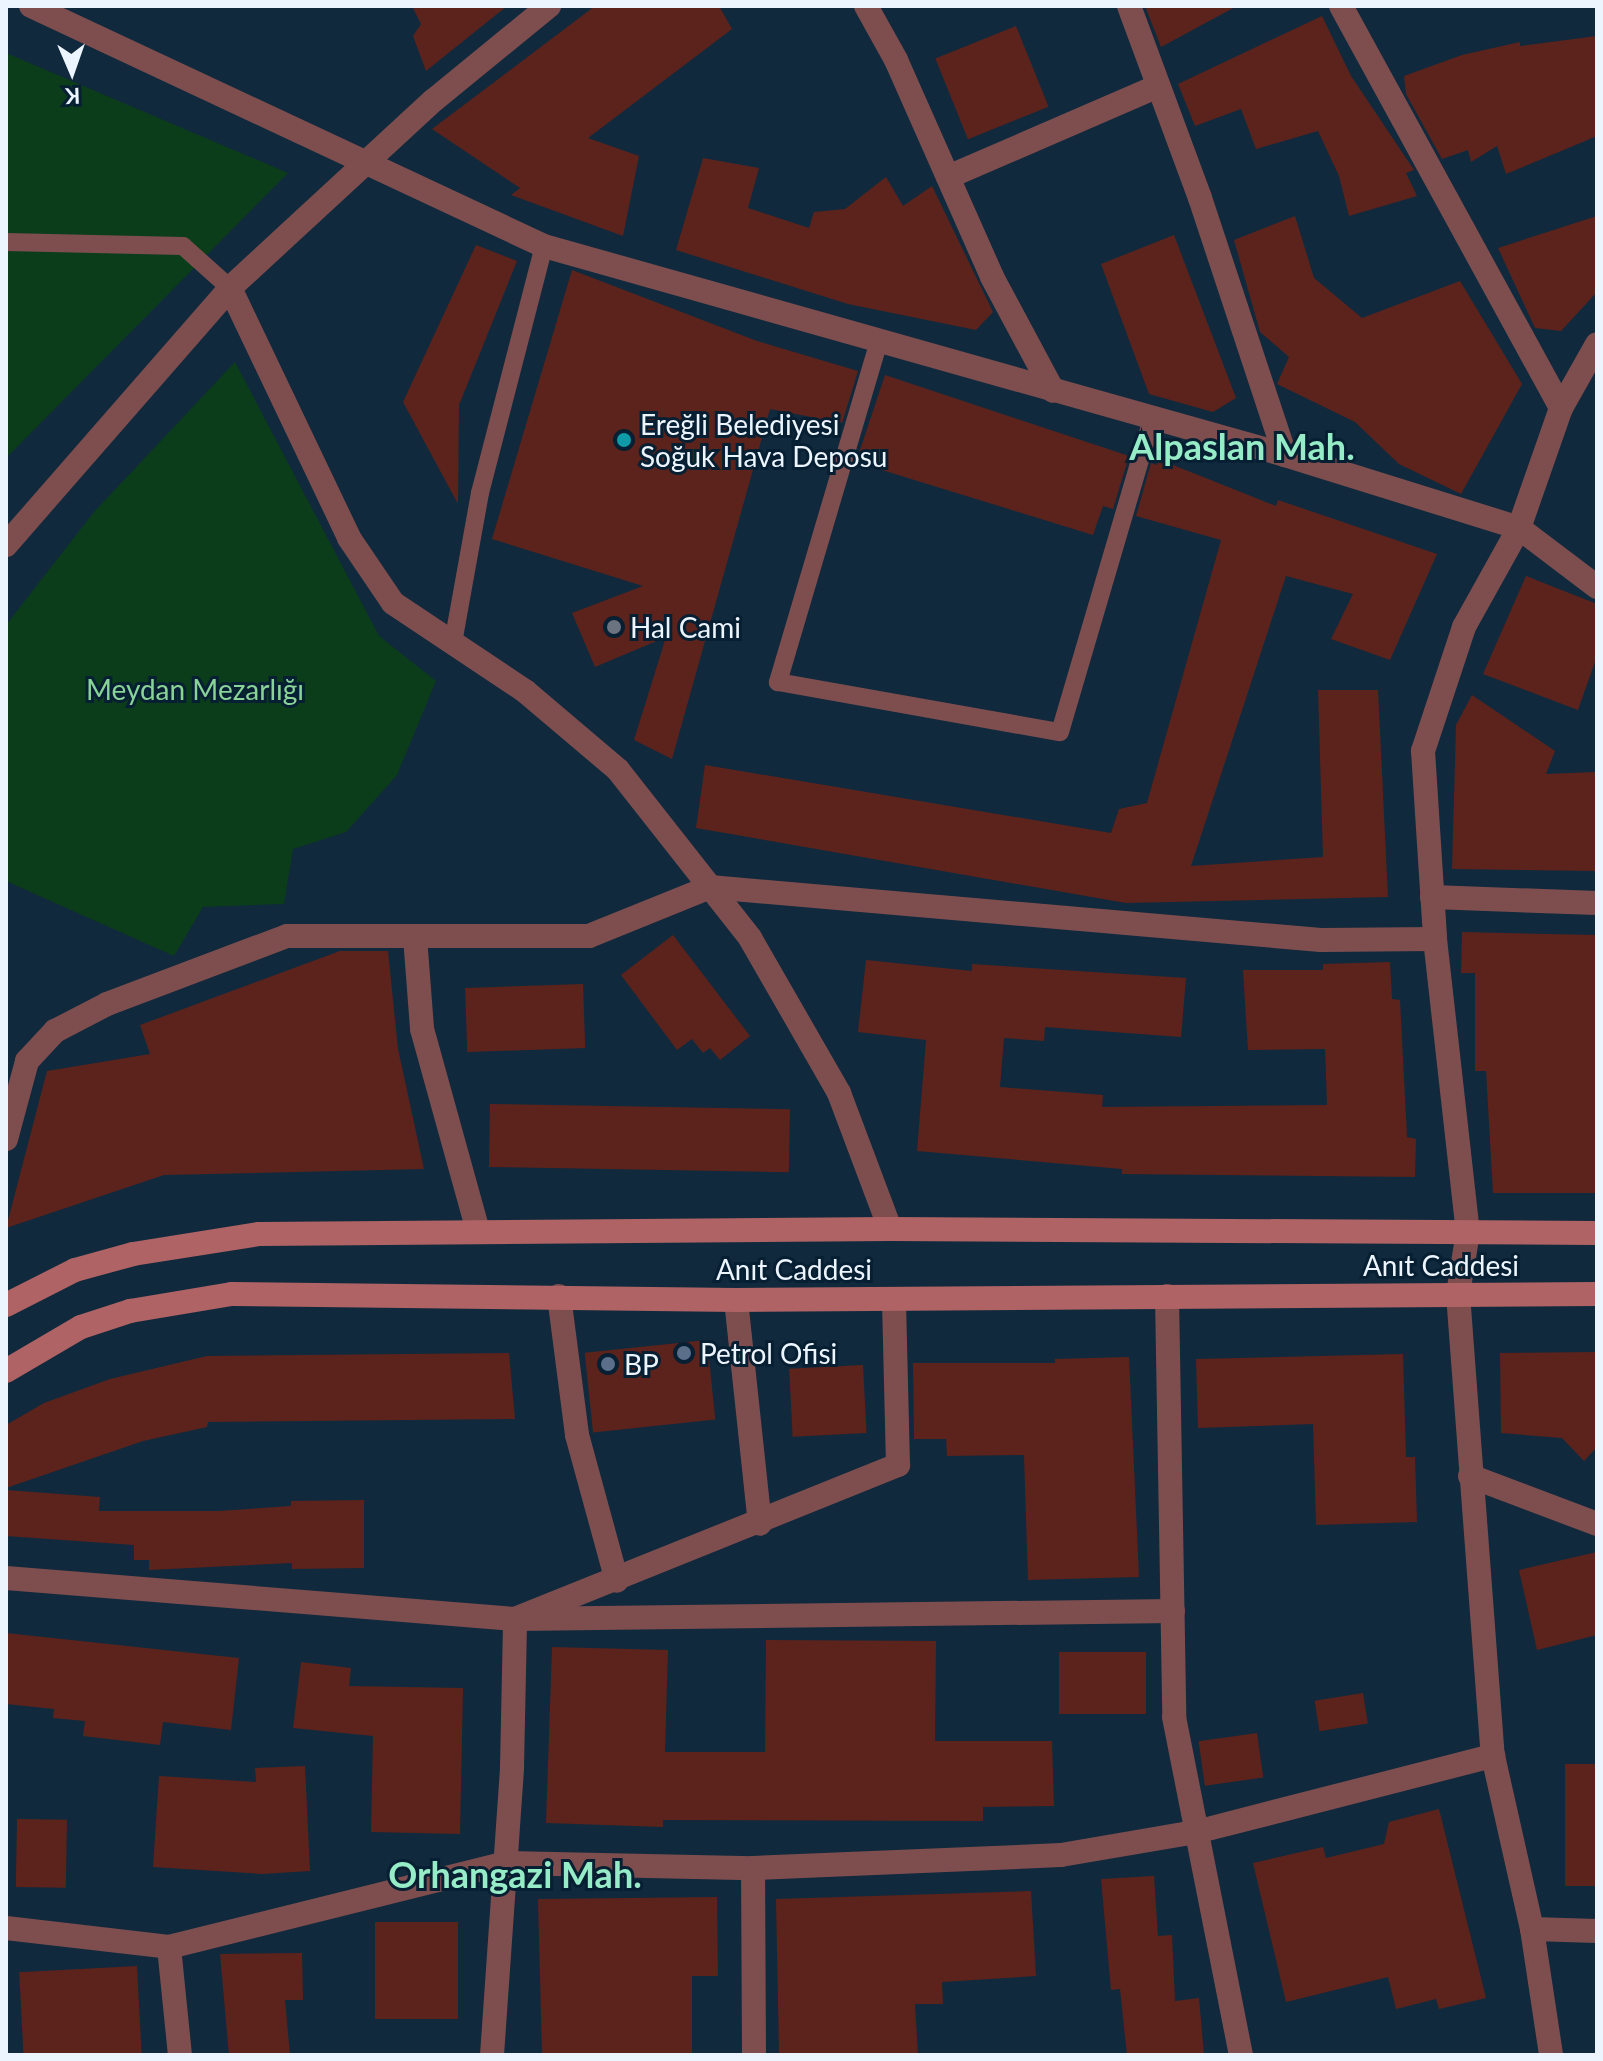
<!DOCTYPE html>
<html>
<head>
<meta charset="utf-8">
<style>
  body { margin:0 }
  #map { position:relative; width:1603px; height:2061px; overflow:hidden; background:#11293c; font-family:Lato,sans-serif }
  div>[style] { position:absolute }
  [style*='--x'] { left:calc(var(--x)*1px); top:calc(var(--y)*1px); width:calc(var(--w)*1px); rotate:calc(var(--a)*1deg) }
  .green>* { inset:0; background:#0b3d1a }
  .building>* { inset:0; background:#5c231c; transform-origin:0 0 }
  .service>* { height:18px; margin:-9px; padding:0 9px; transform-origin:9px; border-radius:9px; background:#7e4e4f }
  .minor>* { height:24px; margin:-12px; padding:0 12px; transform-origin:12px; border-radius:12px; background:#7e4e4f }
  .tertiary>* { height:24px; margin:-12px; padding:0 12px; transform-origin:12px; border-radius:12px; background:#7e4e4f }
  .secondary>* { height:24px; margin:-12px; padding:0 12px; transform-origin:12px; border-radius:12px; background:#af6364 }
  .dots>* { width:22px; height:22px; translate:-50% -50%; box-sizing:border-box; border:4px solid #071f32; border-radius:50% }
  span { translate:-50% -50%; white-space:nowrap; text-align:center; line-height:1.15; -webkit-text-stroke:6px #071f32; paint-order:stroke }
  .poi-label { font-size:28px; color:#ecf5fd }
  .left { translate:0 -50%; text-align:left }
  .park-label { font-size:28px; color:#88d395 }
  .street-label { font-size:28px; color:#ecf5fd }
  .district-label { font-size:36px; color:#95ecc7; font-weight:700 }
  .frame { position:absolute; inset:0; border:8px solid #ecf5fd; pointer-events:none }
  .north { position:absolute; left:32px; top:32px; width:80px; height:80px; -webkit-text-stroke:6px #071f32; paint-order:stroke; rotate:178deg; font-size:22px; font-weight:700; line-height:32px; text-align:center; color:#ecf5fd }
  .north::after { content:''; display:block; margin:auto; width:28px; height:36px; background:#ecf5fd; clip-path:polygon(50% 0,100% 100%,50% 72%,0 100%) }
</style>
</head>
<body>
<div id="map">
  <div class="green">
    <div style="clip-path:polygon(6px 53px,288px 173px,6px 458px)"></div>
    <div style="clip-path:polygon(235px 362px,379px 636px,436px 681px,397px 775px,346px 832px,293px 849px,284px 904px,203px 907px,174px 956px,6px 881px,6px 625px,94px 512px)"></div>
  </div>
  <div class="building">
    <div style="clip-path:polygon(412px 6px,507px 6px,426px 71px,413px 36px,421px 24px)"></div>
    <div style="clip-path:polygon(595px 6px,719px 6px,732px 29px,588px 138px,639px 156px,623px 236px,511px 195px,520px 188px,432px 129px)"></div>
    <div style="clip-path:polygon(1145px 6px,1237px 6px,1161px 47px)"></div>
    <div style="clip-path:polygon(1322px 16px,1351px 76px,1414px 170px,1406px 173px,1417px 196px,1349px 216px,1339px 176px,1318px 131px,1256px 149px,1241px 109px,1195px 126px,1178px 84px)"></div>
    <div style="left:1016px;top:26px;width:87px;height:87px;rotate:68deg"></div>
    <div style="clip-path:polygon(1597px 36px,1597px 136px,1506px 174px,1497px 146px,1471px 162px,1468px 150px,1442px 159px,1406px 94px,1404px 76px,1462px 55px,1520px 42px,1520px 46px)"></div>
    <div style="clip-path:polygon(703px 158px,759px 168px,748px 208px,809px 228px,814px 212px,845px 209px,886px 177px,903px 206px,932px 186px,993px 312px,976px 330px,848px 304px,676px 250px)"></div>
    <div style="clip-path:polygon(1295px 216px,1314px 278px,1362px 318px,1460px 281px,1522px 384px,1461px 494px,1399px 464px,1355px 422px,1277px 384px,1289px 357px,1260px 332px,1234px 240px)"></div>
    <div style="clip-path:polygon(1597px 216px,1597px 292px,1561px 331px,1535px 328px,1498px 248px)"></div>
    <div style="clip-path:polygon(1174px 235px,1236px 398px,1213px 412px,1149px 394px,1101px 264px)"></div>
    <div style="clip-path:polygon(476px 245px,517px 261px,459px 405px,458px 504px,403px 402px)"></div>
    <div style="clip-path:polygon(572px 270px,757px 341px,858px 371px,842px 423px,770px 409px,672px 759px,634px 740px,666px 637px,595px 667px,572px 613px,643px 586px,492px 539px)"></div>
    <div style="clip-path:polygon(885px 375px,1129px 456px,1113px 509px,1103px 506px,1093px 535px,856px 462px)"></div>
    <div style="clip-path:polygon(1158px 459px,1276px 506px,1278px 500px,1437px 554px,1390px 660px,1331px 639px,1353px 594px,1286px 576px,1191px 866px,1323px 857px,1318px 690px,1378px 690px,1388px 897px,1126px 903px,696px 828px,705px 765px,1111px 833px,1119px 809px,1147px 803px,1221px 540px,1136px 516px,1151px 463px,1157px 465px)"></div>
    <div style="clip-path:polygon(1526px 576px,1597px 604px,1597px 656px,1578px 710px,1483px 674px)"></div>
    <div style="clip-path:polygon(1472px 695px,1555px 751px,1546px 774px,1595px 772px,1597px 871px,1452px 869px,1456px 725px)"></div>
    <div style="clip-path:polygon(1462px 932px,1597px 935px,1597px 1193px,1493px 1193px,1486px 1071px,1475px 1071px,1475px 973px,1461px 973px)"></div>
    <div style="clip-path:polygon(673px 935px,750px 1036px,720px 1060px,710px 1048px,703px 1053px,692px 1039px,677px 1050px,621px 975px)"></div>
    <div style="clip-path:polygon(340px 951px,388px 951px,398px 1049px,424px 1169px,164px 1175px,6px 1228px,47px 1071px,150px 1054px,140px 1025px)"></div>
    <div style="clip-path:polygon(866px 960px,972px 971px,972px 964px,1186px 978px,1181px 1037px,1045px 1027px,1044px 1041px,1004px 1038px,1000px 1087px,1103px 1095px,1102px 1107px,1327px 1105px,1325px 1049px,1248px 1050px,1243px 970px,1323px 970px,1323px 964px,1390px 962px,1392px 999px,1400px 1000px,1407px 1137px,1416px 1139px,1415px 1177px,1122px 1174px,1122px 1169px,917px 1151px,926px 1040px,858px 1032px)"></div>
    <div style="left:583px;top:984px;width:64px;height:118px;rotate:88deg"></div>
    <div style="left:490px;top:1104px;width:300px;height:63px;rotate:1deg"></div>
    <div style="left:707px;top:1340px;width:80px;height:123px;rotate:84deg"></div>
    <div style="clip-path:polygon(1597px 1352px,1597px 1447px,1584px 1461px,1562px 1438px,1501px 1433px,1500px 1353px)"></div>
    <div style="clip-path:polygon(509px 1353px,515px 1419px,208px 1422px,207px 1427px,143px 1441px,6px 1488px,6px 1425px,44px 1403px,110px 1379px,207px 1356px)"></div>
    <div style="clip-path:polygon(1403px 1354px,1406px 1457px,1415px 1457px,1417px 1522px,1316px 1525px,1313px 1424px,1198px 1428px,1196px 1359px)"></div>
    <div style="clip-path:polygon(1129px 1357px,1139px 1577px,1028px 1580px,1024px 1455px,947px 1456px,946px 1439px,914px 1439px,913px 1363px,1055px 1363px,1055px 1359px)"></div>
    <div style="left:863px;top:1365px;width:68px;height:74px;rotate:87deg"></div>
    <div style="clip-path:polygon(6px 1490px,100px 1497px,99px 1511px,219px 1511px,291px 1506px,291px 1501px,364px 1500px,364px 1568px,292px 1569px,292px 1563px,149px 1570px,149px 1560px,134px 1560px,134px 1545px,6px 1536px)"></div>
    <div style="clip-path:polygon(1597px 1552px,1597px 1635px,1537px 1650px,1519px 1570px)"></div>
    <div style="clip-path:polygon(6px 1633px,239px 1658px,231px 1730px,163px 1722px,160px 1745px,83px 1736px,85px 1721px,53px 1718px,54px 1709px,6px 1704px)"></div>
    <div style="clip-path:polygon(766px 1640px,936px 1641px,935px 1741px,1052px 1741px,1054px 1806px,983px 1807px,983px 1821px,663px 1820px,663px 1827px,546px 1823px,552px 1647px,668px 1650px,665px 1752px,765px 1752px)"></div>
    <div style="left:1146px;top:1652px;width:62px;height:87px;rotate:90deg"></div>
    <div style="clip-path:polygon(301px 1662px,351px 1668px,349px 1686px,463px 1688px,460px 1834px,371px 1832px,373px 1736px,293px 1728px)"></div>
    <div style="left:1363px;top:1693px;width:31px;height:49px;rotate:81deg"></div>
    <div style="left:1257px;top:1733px;width:45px;height:59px;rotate:82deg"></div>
    <div style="left:1565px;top:1764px;width:32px;height:122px"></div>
    <div style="clip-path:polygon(305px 1766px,310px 1871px,262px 1874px,153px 1867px,159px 1776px,256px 1782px,255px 1768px)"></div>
    <div style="clip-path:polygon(1439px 1809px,1486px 1998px,1439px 2009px,1436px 1999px,1396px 2009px,1388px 1977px,1286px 2002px,1253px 1863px,1323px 1847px,1326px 1858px,1384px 1844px,1389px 1822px)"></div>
    <div style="left:17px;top:1819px;width:50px;height:68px;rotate:1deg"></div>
    <div style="clip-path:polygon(1154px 1876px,1158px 1936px,1172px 1935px,1175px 2001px,1199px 1998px,1204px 2055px,1127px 2055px,1120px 1989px,1111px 1990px,1101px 1879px)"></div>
    <div style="clip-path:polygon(1031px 1891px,1036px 1976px,942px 1982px,943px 2004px,915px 2004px,918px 2055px,779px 2055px,776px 1899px)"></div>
    <div style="clip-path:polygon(717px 1897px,718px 1976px,692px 1976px,692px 2055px,542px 2055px,538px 1899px)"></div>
    <div style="left:375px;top:1922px;width:83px;height:97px"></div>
    <div style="clip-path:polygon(302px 1953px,303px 2000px,285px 2000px,290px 2055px,229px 2055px,220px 1954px)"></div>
    <div style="left:137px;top:1966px;width:89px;height:118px;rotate:87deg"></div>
  </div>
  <div class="service">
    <div style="--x:6;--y:242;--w:177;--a:1.3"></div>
    <div style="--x:183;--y:246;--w:63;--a:41.8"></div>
    <div style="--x:879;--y:341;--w:356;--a:106.5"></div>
    <div style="--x:778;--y:682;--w:286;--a:10.1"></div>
    <div style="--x:1060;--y:732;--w:326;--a:-73.6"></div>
    <div style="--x:453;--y:643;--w:152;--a:-79.8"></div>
    <div style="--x:480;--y:493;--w:255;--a:-75.5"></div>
  </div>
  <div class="minor">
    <div style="--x:31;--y:6;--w:566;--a:25.07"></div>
    <div style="--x:544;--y:246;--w:770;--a:15.75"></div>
    <div style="--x:1285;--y:455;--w:245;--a:17.3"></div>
    <div style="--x:1519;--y:528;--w:98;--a:37.1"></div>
    <div style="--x:866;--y:6;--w:62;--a:60.9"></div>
    <div style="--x:896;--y:60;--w:237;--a:66.1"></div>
    <div style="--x:992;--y:277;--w:129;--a:61.8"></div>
    <div style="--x:1129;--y:6;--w:205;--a:69.7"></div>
    <div style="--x:1200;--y:198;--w:271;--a:71.7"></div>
    <div style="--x:1341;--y:6;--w:458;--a:61.3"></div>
    <div style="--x:948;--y:177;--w:229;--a:-23.4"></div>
    <div style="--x:230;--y:288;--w:277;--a:64.5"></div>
    <div style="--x:349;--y:538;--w:78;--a:55.9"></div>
    <div style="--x:393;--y:603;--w:159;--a:33.7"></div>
    <div style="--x:525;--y:691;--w:122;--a:40.3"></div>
    <div style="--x:618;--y:770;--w:214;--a:51.8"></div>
    <div style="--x:750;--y:938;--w:179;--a:60.1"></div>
    <div style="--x:839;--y:1093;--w:145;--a:69.4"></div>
    <div style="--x:1519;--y:528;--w:127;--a:-70.7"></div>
    <div style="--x:1561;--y:408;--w:73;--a:-60.6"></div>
    <div style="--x:6;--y:545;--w:341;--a:-48.9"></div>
    <div style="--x:230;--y:288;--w:277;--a:-42.7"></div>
    <div style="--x:434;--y:100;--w:149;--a:-39.3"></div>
    <div style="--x:1432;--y:897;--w:165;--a:2.1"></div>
    <div style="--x:415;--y:937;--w:92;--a:85.6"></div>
    <div style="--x:422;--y:1029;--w:210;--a:74.5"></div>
    <div style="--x:6;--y:1139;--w:81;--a:-74.9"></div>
    <div style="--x:27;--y:1061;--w:41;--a:-47"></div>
    <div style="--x:55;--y:1031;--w:59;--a:-27.4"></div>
    <div style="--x:107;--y:1004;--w:192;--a:-20.7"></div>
    <div style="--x:287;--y:936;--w:302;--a:0"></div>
    <div style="--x:589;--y:936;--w:131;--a:-22"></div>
    <div style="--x:710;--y:887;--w:613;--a:4.96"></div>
    <div style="--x:1321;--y:940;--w:114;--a:-0.5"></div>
    <div style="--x:559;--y:1296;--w:140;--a:82.6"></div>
    <div style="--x:577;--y:1435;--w:151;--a:74.7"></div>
    <div style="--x:1167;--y:1296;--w:421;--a:89"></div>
    <div style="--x:1174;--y:1717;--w:345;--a:78.8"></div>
    <div style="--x:736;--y:1300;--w:225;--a:83.9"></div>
    <div style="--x:1470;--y:1476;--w:136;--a:20.7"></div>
    <div style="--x:6;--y:1578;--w:511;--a:4.61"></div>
    <div style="--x:515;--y:1619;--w:413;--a:-21.9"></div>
    <div style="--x:898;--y:1465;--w:166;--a:-91.4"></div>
    <div style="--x:6;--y:1928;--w:164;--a:6.6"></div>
    <div style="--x:169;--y:1947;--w:346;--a:-14"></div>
    <div style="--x:505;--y:1863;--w:248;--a:1.2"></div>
    <div style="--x:1532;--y:1929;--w:65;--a:1.8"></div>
    <div style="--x:169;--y:1947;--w:109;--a:84.2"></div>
    <div style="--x:492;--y:2055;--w:289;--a:-86"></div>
    <div style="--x:512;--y:1767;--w:148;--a:-88.8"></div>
    <div style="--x:515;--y:1619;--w:658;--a:-0.7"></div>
    <div style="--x:754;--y:2055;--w:187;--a:-90.3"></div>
    <div style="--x:753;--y:1868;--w:308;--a:-2.4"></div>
    <div style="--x:1061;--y:1855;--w:137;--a:-9.7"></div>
    <div style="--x:1196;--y:1832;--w:307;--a:-14.4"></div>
  </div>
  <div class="tertiary">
    <div style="--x:1519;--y:528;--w:113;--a:119.1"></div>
    <div style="--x:1464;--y:627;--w:131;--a:108.3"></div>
    <div style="--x:1423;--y:751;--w:188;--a:86.3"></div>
    <div style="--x:1435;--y:939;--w:295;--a:83.6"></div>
    <div style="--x:1468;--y:1232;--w:63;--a:99.2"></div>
    <div style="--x:1458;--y:1294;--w:463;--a:85.7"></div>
    <div style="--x:1493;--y:1756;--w:177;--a:77.3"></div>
    <div style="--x:1532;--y:1929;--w:127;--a:81.4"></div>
  </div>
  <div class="secondary">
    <div style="--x:6;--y:1305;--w:77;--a:-26.9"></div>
    <div style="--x:75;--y:1270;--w:60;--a:-15.4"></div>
    <div style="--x:133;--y:1254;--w:128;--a:-9"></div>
    <div style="--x:259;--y:1234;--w:631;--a:-0.45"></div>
    <div style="--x:890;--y:1229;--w:707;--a:0.32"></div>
    <div style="--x:6;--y:1371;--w:87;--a:-30.4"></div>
    <div style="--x:81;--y:1327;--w:52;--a:-18.1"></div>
    <div style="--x:130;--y:1311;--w:103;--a:-9.5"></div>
    <div style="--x:232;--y:1294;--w:504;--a:0.68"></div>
    <div style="--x:736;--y:1300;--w:861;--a:-0.4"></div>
  </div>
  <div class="dots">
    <div style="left:624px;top:440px;background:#0f9aa8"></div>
    <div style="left:614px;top:627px;background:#6b7280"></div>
    <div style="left:684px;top:1353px;background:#5c6f8a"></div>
    <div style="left:608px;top:1364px;background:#5c6f8a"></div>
  </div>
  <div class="poi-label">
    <span class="left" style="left:640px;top:440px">Ereğli Belediyesi<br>Soğuk Hava Deposu</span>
    <span class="left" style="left:630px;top:627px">Hal Cami</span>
    <span class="left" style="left:700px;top:1353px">Petrol Ofisi</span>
    <span class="left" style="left:624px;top:1364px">BP</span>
  </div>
  <div class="park-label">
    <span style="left:195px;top:689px">Meydan Mezarlığı</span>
  </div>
  <div class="street-label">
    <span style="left:1441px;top:1265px">Anıt Caddesi</span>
    <span style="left:794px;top:1269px">Anıt Caddesi</span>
  </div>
  <div class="district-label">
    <span style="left:1242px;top:447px">Alpaslan Mah.</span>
    <span style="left:515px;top:1875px">Orhangazi Mah.</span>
  </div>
  <div class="frame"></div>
  <div class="north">K</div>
</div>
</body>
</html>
